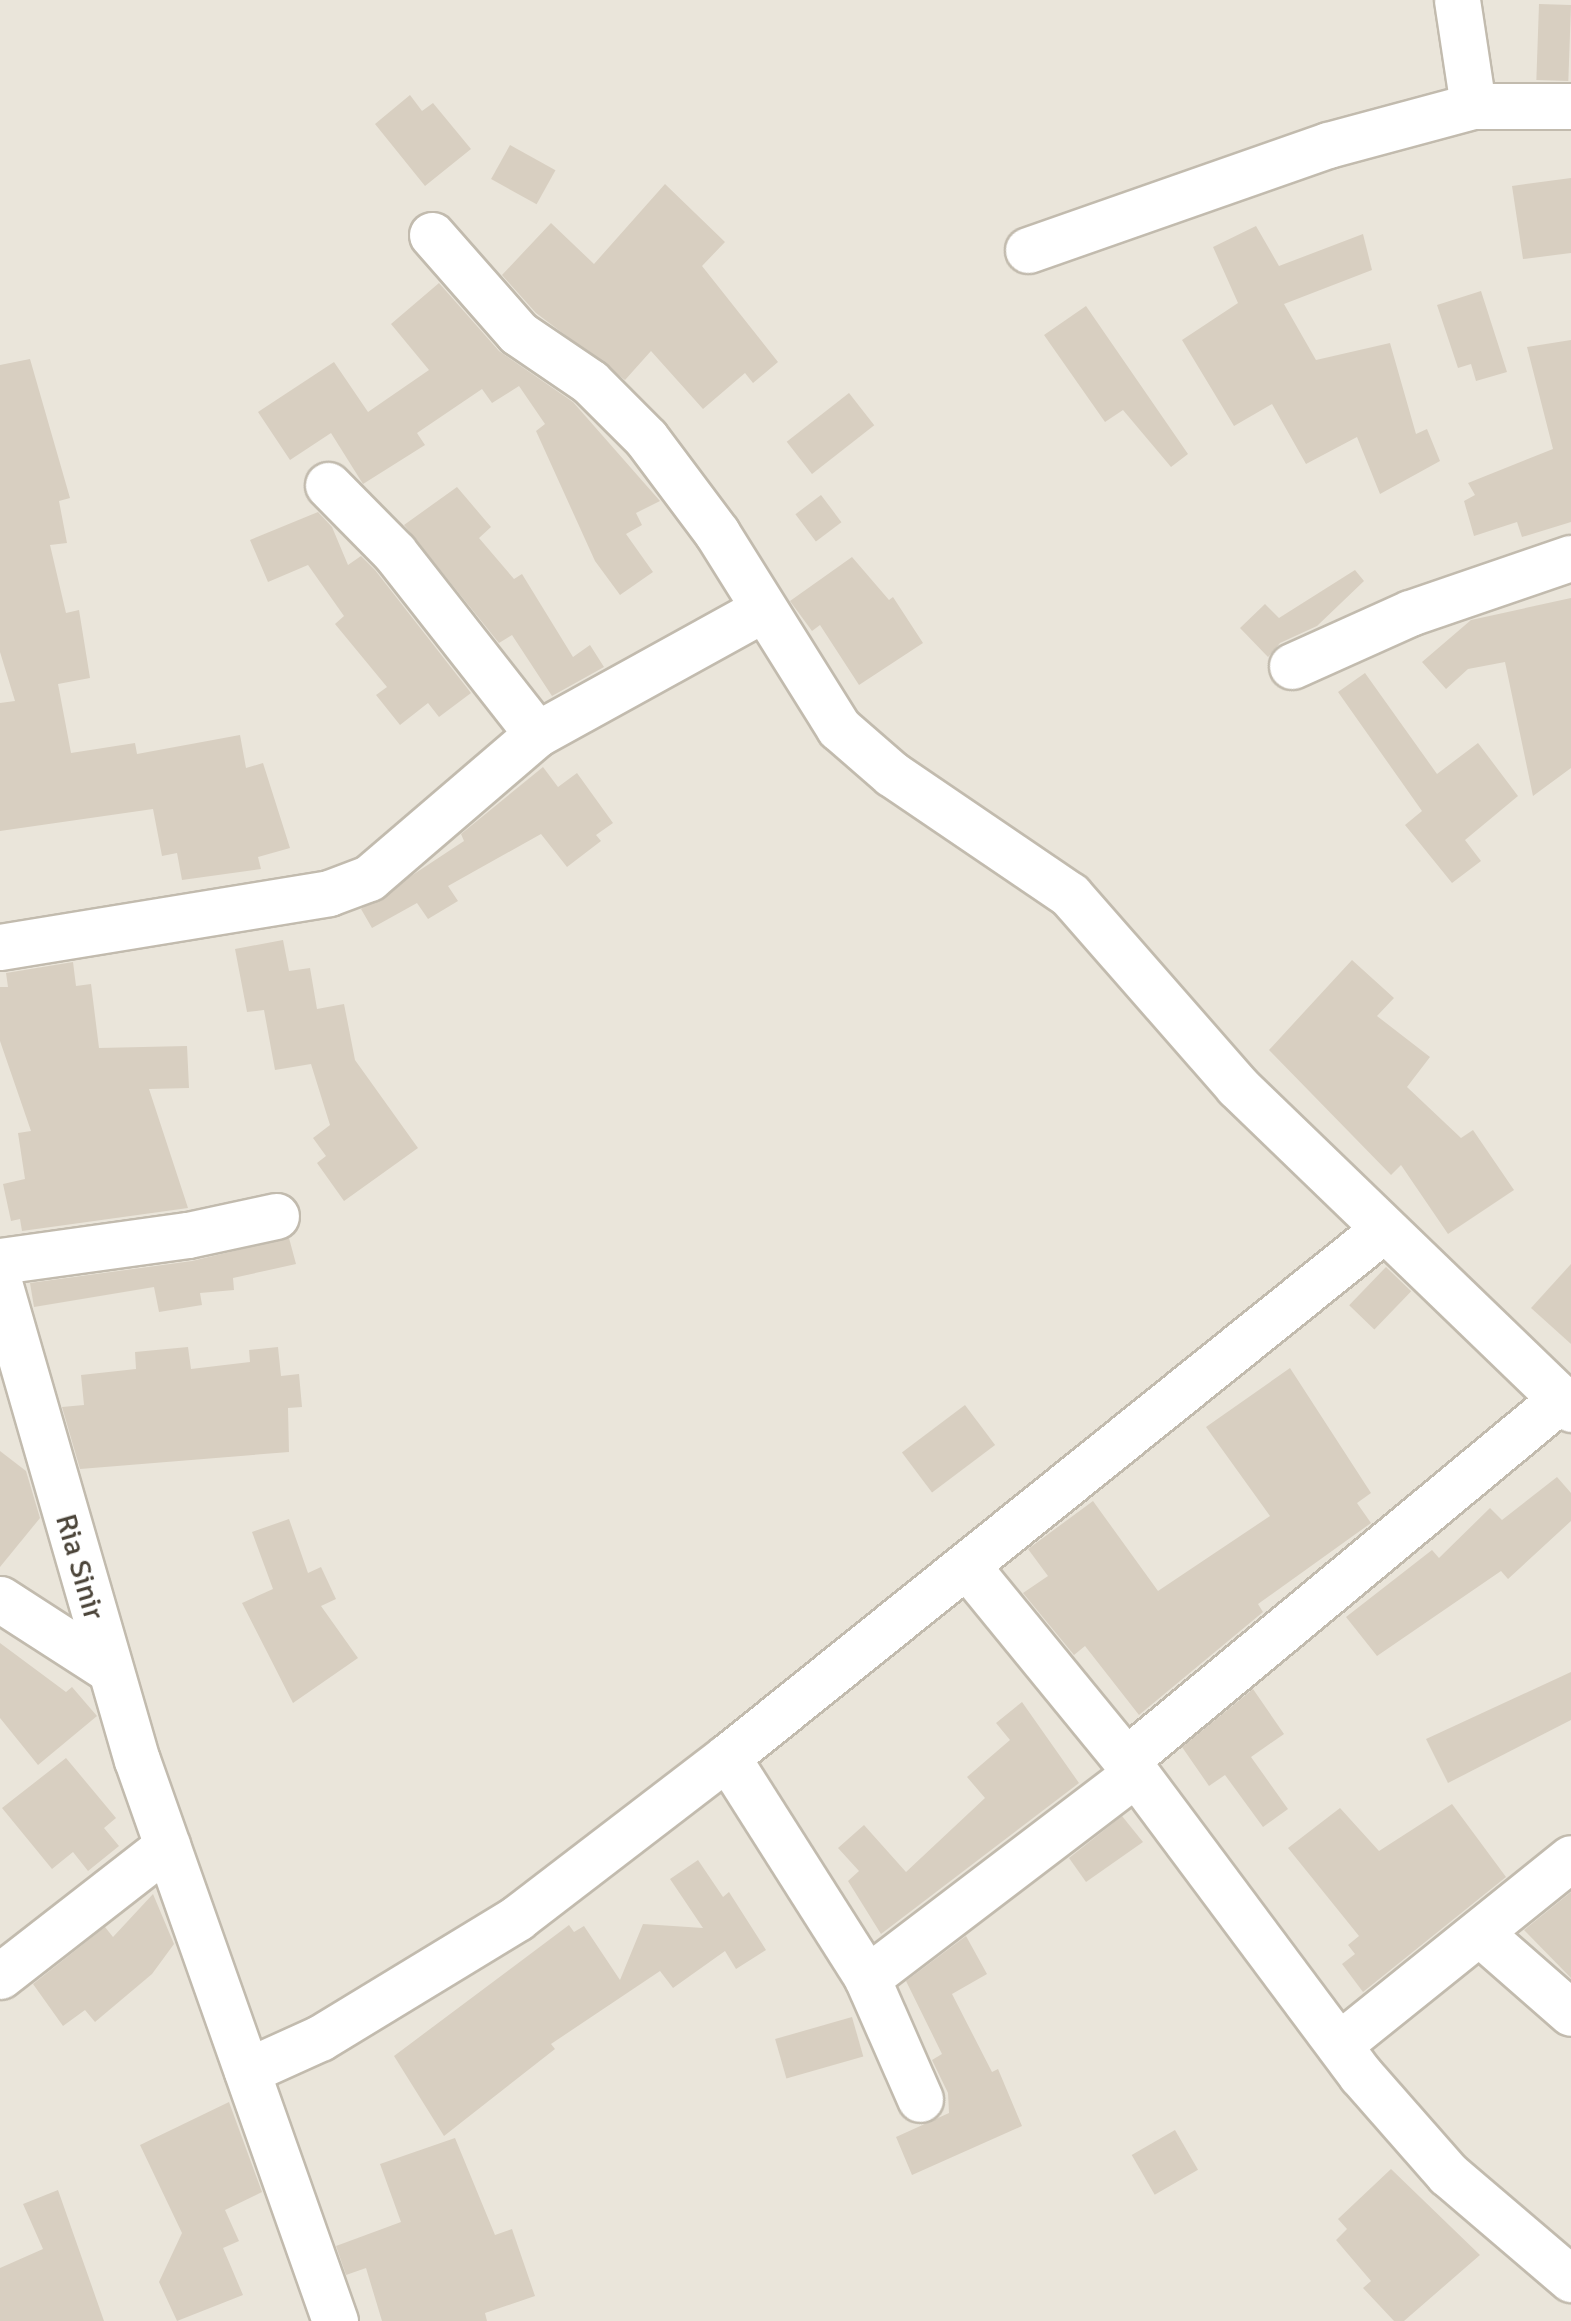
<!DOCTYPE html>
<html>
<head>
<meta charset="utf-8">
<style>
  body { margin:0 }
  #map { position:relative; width:1571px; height:2321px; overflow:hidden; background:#f6f3ec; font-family:Signika,sans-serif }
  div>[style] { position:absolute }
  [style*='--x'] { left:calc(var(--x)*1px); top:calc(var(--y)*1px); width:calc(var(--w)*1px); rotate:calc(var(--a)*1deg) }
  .residential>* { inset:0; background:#eae5da; transform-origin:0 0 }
  .building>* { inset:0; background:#d8cfc1; transform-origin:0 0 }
  .roads { filter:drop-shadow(2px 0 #c2bbae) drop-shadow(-2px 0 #c2bbae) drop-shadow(0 2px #c2bbae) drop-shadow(0 -2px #c2bbae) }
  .street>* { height:45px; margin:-22.5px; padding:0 22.5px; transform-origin:22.5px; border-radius:22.5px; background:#fff }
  span { translate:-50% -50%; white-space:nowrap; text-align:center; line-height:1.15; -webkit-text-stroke:10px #fff; paint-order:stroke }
  .street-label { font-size:30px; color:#4b4439 }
</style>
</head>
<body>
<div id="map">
  <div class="residential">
    <div style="left:0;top:0;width:1571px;height:2321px"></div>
  </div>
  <div class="building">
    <div style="left:1539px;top:4px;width:32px;height:76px;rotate:2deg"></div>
    <div style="clip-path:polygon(410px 95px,422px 111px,433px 103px,471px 149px,425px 186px,375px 124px)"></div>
    <div style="left:510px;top:145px;width:52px;height:39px;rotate:29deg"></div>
    <div style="clip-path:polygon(1571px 178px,1571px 253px,1523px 259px,1512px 186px)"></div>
    <div style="clip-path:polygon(665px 184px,725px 242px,702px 266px,778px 362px,753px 383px,745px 373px,703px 409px,651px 351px,625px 380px,536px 313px,502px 275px,551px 223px,594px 264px)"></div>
    <div style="clip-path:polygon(1256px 226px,1279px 266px,1363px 234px,1372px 270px,1284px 304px,1316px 360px,1390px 343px,1416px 434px,1427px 429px,1440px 461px,1380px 494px,1357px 437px,1306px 464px,1272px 404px,1234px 426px,1182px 340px,1238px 303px,1213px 247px)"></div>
    <div style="clip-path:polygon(439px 283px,499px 351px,573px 402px,660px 501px,636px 513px,642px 525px,626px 534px,653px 572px,620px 595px,595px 561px,536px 431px,545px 424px,519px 386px,492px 403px,482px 389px,417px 433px,425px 445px,363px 484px,331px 433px,290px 460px,258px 412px,334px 362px,368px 412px,429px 370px,391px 324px)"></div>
    <div style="clip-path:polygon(1481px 291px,1507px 372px,1476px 381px,1471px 364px,1458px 368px,1437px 305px)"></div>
    <div style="clip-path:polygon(1086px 306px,1188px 454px,1171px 467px,1123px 410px,1105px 422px,1044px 335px)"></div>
    <div style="clip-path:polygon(1571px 340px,1571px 522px,1522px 537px,1517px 522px,1474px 536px,1464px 501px,1475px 495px,1468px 483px,1553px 449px,1527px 347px)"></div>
    <div style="clip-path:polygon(30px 359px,70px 498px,59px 501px,67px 543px,50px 545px,66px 613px,79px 610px,90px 678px,58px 684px,71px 753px,135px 743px,137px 754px,240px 735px,246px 768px,263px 763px,290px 848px,258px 857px,261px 869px,182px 880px,177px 853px,162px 856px,153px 809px,0 831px,0 703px,15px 701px,0 652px,0 365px)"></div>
    <div style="left:849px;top:393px;width:41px;height:79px;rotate:52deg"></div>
    <div style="clip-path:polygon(457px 487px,491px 527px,479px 538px,514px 579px,522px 574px,573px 657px,590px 645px,604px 667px,552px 696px,512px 635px,499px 643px,404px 525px)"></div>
    <div style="left:821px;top:495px;width:34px;height:32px;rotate:53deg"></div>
    <div style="clip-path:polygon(318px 512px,332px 527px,348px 565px,361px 556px,375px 570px,471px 693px,439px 717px,428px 703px,400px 725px,376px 695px,387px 687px,335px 624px,344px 616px,308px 565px,268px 582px,250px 540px)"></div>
    <div style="clip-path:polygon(852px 557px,889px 600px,893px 597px,923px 643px,859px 685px,820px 625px,812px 631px,790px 601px)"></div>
    <div style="clip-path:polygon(1355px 570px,1364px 581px,1317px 626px,1280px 643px,1268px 657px,1240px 628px,1265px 604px,1279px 618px)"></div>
    <div style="clip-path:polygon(1571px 598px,1571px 768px,1533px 796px,1505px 662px,1468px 669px,1446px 689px,1422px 662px,1471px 620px)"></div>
    <div style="clip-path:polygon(1365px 673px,1437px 774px,1478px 743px,1518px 796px,1465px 840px,1481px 861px,1452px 883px,1405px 825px,1422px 811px,1338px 692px)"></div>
    <div style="clip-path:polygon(543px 767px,558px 787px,577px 773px,613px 823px,596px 835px,601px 841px,567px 867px,541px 834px,448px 886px,458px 901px,428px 919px,417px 903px,372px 928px,361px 909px,464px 841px,461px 834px)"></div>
    <div style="clip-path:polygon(283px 940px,289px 971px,310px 968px,317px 1009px,344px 1004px,355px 1060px,418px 1148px,344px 1201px,317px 1163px,326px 1156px,313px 1138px,330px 1125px,311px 1064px,275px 1070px,264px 1010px,247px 1012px,235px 949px)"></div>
    <div style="clip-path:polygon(1352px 960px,1394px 998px,1377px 1016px,1430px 1057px,1407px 1087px,1461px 1138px,1473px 1130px,1514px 1190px,1448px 1234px,1401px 1165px,1391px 1175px,1269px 1050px)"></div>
    <div style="clip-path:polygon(73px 962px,76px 986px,91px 984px,99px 1048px,187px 1046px,189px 1088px,149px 1089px,188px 1208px,22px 1231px,20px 1219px,11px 1221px,3px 1184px,25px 1179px,18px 1133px,31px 1131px,0 1041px,0 987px,8px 987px,6px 973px)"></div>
    <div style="clip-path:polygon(289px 1238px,296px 1264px,233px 1278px,234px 1290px,200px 1293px,202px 1305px,159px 1312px,154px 1287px,34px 1307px,30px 1283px,192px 1261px)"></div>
    <div style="clip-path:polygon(1571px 1264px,1571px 1344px,1531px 1308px)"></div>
    <div style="left:1386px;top:1267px;width:35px;height:53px;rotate:44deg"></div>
    <div style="clip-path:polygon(188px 1347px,191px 1369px,250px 1362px,249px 1350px,278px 1347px,281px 1376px,299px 1374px,302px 1407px,288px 1408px,289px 1452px,80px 1469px,62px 1407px,84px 1405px,81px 1375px,136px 1369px,135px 1352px)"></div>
    <div style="clip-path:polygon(1290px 1368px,1371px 1493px,1357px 1503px,1371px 1523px,1258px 1604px,1263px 1612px,1139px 1715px,1085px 1646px,1074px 1655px,1023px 1593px,1048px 1576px,1028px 1549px,1093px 1501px,1158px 1591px,1270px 1516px,1206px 1427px)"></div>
    <div style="left:965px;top:1405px;width:50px;height:79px;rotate:53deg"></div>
    <div style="clip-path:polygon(0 1451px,26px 1471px,40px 1518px,0 1567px)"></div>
    <div style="clip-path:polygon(1557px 1477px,1571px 1493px,1571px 1521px,1508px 1579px,1501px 1571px,1377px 1656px,1346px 1617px,1432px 1550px,1439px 1558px,1490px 1508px,1502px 1520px)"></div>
    <div style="clip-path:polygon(289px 1519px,308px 1573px,321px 1567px,336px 1599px,321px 1606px,358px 1658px,293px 1703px,242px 1603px,273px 1589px,252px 1532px)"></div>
    <div style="clip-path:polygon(0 1643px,66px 1692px,72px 1687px,97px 1716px,38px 1765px,0 1718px)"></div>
    <div style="clip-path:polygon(1571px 1672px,1571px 1720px,1448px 1783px,1426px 1739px)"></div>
    <div style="clip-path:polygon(1253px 1689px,1284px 1734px,1251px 1757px,1288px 1809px,1263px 1827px,1225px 1775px,1209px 1786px,1182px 1747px)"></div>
    <div style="clip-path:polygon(1022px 1702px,1079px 1783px,881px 1934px,848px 1881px,859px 1871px,838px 1848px,864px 1825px,906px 1872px,985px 1798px,967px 1777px,1010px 1740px,996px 1723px)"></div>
    <div style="clip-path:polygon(66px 1758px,116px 1818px,104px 1828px,119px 1846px,88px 1871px,73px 1852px,52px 1869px,2px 1808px)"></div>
    <div style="clip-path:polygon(1452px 1804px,1506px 1877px,1363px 1992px,1342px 1964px,1355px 1954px,1348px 1945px,1359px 1936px,1288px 1848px,1340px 1808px,1379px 1851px)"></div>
    <div style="clip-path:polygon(1122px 1816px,1143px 1842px,1086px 1882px,1069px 1858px)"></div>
    <div style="clip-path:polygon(698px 1860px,723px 1897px,729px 1892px,766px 1950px,736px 1969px,725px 1951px,673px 1988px,660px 1971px,551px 2044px,555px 2049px,444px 2136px,394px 2056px,569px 1925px,574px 1932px,584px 1926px,620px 1980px,643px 1924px,703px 1928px,670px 1879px)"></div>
    <div style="clip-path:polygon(1571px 1892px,1571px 1978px,1524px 1930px)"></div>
    <div style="clip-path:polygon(153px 1894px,174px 1944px,152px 1974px,95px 2022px,85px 2010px,63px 2026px,33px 1984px,105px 1927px,113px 1937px)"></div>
    <div style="clip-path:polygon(966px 1936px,987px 1974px,952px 1994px,992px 2072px,998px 2069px,1022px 2126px,912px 2175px,896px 2137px,949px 2113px,948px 2093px,932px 2060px,942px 2054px,906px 1981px)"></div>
    <div style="left:852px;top:2017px;width:41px;height:80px;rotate:74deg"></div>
    <div style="clip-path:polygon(229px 2102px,262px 2192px,225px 2210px,239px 2241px,223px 2248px,243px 2295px,177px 2321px,159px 2282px,182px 2233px,140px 2145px)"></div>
    <div style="left:1175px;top:2130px;width:46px;height:50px;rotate:60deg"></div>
    <div style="clip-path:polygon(455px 2138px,495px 2235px,512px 2229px,535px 2296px,485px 2313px,487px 2321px,382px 2321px,366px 2268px,346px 2275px,336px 2246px,401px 2222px,380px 2164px)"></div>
    <div style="clip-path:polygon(1391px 2169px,1480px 2255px,1404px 2321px,1394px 2321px,1363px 2288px,1371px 2281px,1336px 2240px,1347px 2229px,1338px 2219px)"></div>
    <div style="clip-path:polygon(58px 2190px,104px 2321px,0 2321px,0 2268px,43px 2249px,23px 2204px)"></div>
  </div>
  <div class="roads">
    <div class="street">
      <div style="--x:1457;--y:0;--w:107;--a:81.4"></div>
      <div style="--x:432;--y:235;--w:130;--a:48.7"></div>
      <div style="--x:518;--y:333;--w:87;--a:34.2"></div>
      <div style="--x:590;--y:382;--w:79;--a:45"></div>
      <div style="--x:646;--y:438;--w:119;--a:53.2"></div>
      <div style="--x:717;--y:533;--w:230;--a:58"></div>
      <div style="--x:839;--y:728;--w:70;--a:41"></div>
      <div style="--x:892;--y:774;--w:215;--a:34.2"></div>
      <div style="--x:1070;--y:895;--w:254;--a:48.8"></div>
      <div style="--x:1237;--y:1086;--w:465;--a:44"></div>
      <div style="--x:1028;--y:250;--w:318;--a:-19.3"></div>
      <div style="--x:1328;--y:145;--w:150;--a:-15.1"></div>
      <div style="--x:1473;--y:106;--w:98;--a:0"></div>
      <div style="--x:328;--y:485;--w:95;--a:45.4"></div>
      <div style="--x:395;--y:553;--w:230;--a:51.9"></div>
      <div style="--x:1292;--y:666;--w:129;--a:-24.2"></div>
      <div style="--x:1410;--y:613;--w:170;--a:-18.9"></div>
      <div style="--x:0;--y:947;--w:333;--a:-9.3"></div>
      <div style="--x:329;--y:893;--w:43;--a:-20.6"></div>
      <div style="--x:369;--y:878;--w:221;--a:-40.6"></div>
      <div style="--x:537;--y:734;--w:258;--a:-28.9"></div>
      <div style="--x:0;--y:1261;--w:190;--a:-7.9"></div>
      <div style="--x:188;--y:1235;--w:90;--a:-12.2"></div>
      <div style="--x:0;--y:1286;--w:493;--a:73.9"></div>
      <div style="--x:137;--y:1760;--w:595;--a:70.56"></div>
      <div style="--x:967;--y:1566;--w:251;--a:50.7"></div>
      <div style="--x:1126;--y:1760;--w:393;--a:53.3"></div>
      <div style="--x:1361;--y:2075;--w:132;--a:48.7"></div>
      <div style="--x:1448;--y:2174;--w:162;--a:40.5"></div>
      <div style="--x:0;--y:1599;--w:127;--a:32.8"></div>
      <div style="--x:727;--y:1757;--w:262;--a:57.6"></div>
      <div style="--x:867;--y:1978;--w:132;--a:66.3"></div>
      <div style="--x:1126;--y:1760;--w:564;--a:-39.68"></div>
      <div style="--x:1482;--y:1935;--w:118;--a:41.2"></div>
      <div style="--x:0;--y:1976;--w:212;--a:-37.9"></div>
      <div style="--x:867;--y:1978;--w:337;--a:-37.3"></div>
      <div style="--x:1341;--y:2043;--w:295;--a:-38.8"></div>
      <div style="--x:247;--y:2071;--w:80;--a:-24.3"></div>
      <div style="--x:320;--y:2038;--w:231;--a:-31.3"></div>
      <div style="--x:517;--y:1918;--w:265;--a:-37.5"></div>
      <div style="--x:727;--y:1757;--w:841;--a:-38.78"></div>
    </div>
  </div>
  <div class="street-label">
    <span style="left:79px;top:1567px;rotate:74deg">Ria Sinir</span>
  </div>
</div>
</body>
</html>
